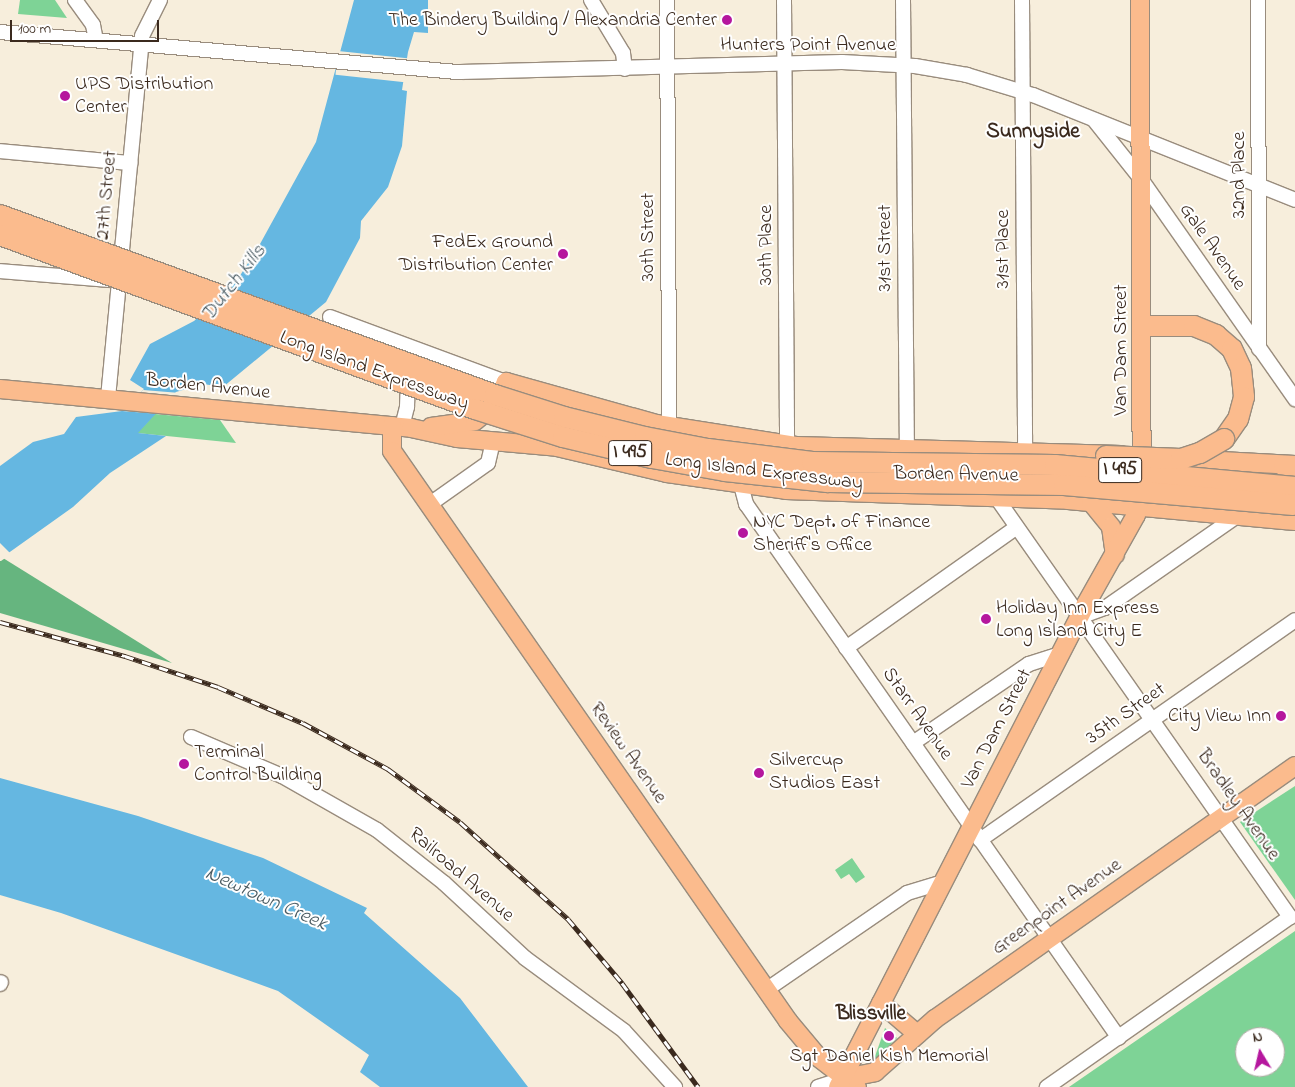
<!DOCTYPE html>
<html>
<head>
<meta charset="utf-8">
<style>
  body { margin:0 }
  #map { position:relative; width:1295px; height:1087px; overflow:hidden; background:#f7eedc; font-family:"Indie Flower",sans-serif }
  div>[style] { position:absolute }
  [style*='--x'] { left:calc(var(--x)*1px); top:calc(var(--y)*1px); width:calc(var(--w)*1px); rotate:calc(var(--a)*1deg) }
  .green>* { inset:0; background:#7ed396 }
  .forest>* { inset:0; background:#66b57f }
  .water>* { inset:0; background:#65b7e1 }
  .pier>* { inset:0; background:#f7eedc; transform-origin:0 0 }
  .roads { filter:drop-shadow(1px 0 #998c7d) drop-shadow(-1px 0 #998c7d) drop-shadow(0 1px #998c7d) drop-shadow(0 -1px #998c7d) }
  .minor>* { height:14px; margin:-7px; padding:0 7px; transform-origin:7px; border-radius:7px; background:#fff }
  .major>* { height:18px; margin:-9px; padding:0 9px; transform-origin:9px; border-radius:9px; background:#fbbb8d }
  .highway>* { height:20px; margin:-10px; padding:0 10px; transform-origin:10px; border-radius:10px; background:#fbbb8d }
  .rail>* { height:5px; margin-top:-2.5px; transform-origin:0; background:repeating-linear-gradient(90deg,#fff 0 9px,#3b2a1e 0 18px); box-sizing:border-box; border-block:1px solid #3b2a1e }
  .bridges { filter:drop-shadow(1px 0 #998c7d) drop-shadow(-1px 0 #998c7d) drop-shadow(0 1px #998c7d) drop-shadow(0 -1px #998c7d) }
  .highway-bridge>* { height:20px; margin:-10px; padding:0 10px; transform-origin:10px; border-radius:10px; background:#fbbb8d }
  .dots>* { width:14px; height:14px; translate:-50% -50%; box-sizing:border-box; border:2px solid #fff; border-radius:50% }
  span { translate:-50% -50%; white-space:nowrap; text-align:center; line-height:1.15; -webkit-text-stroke:4px #fff; paint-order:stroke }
  .shield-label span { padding:1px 4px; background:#fff; border:1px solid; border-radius:4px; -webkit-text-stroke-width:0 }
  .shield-label { font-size:19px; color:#3b2a1e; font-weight:700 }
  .poi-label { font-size:20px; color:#3b2a1e }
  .right { translate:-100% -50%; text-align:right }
  .left { translate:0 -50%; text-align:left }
  .street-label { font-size:20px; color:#3b2a1e }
  .neighbourhood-label { font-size:21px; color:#3b2a1e; font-weight:700 }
  .water-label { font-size:21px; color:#4a5b62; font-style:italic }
  .north { position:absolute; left:1235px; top:1027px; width:50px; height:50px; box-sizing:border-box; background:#fff; border:1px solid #b1aaa5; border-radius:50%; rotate:351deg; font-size:14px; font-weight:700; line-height:20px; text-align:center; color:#3b2a1e }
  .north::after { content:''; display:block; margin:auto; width:18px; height:22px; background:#b5179e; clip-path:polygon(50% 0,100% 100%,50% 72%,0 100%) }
  .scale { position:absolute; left:10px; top:20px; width:149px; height:22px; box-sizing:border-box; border:2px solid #3b2a1e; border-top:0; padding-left:6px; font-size:15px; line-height:18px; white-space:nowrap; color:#3b2a1e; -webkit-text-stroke:4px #fff; paint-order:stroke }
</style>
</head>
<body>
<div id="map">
  <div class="green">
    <div style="clip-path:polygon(20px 0,55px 0,67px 18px,18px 14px)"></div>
    <div style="clip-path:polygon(155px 414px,220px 420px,236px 443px,137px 433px)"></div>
    <div style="clip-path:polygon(1295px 786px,1295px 900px,1240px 822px)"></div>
    <div style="clip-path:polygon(852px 858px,865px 877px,856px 883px,849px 874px,841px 879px,835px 870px)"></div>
    <div style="clip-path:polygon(evenodd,1295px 931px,1295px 1087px,1069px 1087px,1295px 931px,1245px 1037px,1275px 1037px,1275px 1067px,1245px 1067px,1245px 1037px)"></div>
    <div style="clip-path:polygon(885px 1028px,897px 1038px,873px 1062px)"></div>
  </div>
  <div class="forest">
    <div style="clip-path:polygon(3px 558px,172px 663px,0 613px,0 560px)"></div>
  </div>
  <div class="water">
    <div style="clip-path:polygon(354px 0,428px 0,428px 33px,414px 32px,408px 52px,402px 90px,407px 91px,402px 146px,388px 187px,361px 221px,360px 238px,326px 302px,223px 387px,203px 384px,176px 392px,138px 433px,166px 436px,110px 473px,73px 507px,0 559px,0 466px,33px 442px,64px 434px,76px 417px,122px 411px,144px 389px,130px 380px,150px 344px,194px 321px,236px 282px,260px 244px,316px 142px)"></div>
    <div style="clip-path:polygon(0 778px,138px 816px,263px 858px,367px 908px,364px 913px,460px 998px,528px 1087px,380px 1087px,360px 1072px,369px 1055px,278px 991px,61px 913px,0 895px)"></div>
  </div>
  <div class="pier">
    <div style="left:338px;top:51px;width:72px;height:24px;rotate:6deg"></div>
    <div style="clip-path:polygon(143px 390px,180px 393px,159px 414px,122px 411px)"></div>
    <div style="clip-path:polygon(0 543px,11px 554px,1px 561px,0 561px)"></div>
  </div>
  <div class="roads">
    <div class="minor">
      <div style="--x:75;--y:0;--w:31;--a:54"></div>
      <div style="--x:93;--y:25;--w:15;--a:79"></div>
      <div style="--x:591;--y:0;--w:62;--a:58.9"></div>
      <div style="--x:623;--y:53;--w:16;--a:83"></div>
      <div style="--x:667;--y:0;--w:434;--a:89.7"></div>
      <div style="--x:784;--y:0;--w:454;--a:89.6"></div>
      <div style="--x:903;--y:0;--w:459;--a:89.5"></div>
      <div style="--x:1022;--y:0;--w:462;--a:89.6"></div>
      <div style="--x:1258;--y:0;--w:349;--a:89.8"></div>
      <div style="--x:0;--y:32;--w:462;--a:5"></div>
      <div style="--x:460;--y:72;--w:382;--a:-1.5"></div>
      <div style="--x:842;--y:62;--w:73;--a:3.1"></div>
      <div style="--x:915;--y:66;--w:53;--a:9.8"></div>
      <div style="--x:967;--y:75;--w:69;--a:16.9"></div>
      <div style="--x:1033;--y:95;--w:282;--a:21.8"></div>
      <div style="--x:1094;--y:120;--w:75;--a:51.5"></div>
      <div style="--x:1141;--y:179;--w:269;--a:55"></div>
      <div style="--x:0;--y:151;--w:131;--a:5.3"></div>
      <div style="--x:0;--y:271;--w:109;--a:4.7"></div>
      <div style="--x:330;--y:317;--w:188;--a:20.3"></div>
      <div style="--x:108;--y:398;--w:364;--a:-84.6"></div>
      <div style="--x:142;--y:36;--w:40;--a:-63.4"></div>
      <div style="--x:402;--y:427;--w:21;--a:-76"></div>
      <div style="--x:407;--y:407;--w:31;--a:-88"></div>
      <div style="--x:741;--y:485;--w:20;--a:75"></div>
      <div style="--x:746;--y:504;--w:651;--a:55.07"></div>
      <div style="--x:996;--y:497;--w:513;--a:55.01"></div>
      <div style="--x:1290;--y:917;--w:297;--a:145"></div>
      <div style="--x:430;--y:504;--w:71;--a:-35.3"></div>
      <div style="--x:488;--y:463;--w:23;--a:-77"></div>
      <div style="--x:1080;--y:617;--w:27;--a:-20"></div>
      <div style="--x:1105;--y:608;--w:161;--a:-34.9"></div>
      <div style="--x:846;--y:648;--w:209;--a:-35.3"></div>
      <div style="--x:191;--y:737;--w:99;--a:23.2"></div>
      <div style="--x:282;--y:776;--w:109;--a:29.6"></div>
      <div style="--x:377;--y:830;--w:85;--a:38.3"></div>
      <div style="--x:444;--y:883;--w:110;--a:42.8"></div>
      <div style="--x:525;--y:958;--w:123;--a:36.4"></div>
      <div style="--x:624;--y:1031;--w:76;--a:47.7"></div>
      <div style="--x:913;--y:743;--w:140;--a:-34.3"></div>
      <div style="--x:1029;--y:664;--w:33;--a:-18"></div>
      <div style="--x:980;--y:840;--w:384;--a:-34.9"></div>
      <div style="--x:0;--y:984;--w:2;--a:-63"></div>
      <div style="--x:766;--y:990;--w:171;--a:-34.5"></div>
      <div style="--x:907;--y:893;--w:37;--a:-17"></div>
      <div style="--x:818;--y:1087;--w:28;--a:-18"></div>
    </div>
    <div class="major">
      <div style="--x:1140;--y:0;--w:470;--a:89.8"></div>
      <div style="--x:0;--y:389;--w:413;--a:5.4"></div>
      <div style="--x:411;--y:428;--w:47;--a:12.3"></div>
      <div style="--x:457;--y:438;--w:100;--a:5.1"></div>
      <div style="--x:557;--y:447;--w:113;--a:13.3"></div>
      <div style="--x:667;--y:473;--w:120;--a:8.1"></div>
      <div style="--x:786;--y:490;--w:282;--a:2"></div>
      <div style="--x:1068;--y:500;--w:228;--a:5.3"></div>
      <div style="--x:392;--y:426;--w:25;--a:90"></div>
      <div style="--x:392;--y:451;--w:694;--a:55.21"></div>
      <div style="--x:788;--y:1021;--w:47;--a:50.2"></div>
      <div style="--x:818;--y:1057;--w:49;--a:37.6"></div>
      <div style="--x:431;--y:427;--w:44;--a:-7.8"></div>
      <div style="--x:475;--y:421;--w:28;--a:-39"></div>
      <div style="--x:497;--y:403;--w:23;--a:-67"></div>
      <div style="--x:506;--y:382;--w:156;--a:15.6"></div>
      <div style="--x:656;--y:424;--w:143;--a:8.9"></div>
      <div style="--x:797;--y:446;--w:324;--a:1.6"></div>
      <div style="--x:1184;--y:459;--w:111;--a:3.1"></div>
      <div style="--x:1091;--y:502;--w:32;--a:51"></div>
      <div style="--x:1111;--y:527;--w:28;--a:82"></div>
      <div style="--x:881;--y:1003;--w:48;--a:40.7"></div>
      <div style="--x:845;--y:1078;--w:31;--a:-11"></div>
      <div style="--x:875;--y:1072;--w:80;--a:-41.5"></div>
      <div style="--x:935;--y:1019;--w:440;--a:-35.1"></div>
      <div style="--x:838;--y:1087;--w:543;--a:-62.82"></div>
      <div style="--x:1086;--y:604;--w:102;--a:-60.7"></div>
      <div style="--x:1136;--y:515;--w:19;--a:-78"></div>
    </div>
    <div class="highway">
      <div style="--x:1142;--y:326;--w:52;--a:0"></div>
      <div style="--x:1194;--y:326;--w:24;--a:22"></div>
      <div style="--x:1216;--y:335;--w:21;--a:41"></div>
      <div style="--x:1232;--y:349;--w:21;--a:65"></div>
      <div style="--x:1241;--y:368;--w:29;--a:84"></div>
      <div style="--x:1244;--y:397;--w:23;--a:105"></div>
      <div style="--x:1238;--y:419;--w:24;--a:125"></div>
      <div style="--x:1284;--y:466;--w:11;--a:5"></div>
    </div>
  </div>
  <div class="rail">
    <div style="--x:0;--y:622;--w:130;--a:15.2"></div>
    <div style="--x:125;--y:656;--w:98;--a:18.4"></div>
    <div style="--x:218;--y:687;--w:92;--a:23"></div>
    <div style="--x:303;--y:723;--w:97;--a:28.4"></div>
    <div style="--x:388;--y:769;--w:89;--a:36.4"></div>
    <div style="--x:460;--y:822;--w:145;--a:41.9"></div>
    <div style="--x:568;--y:919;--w:84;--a:49.8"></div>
    <div style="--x:622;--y:983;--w:129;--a:53.8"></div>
  </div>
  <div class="bridges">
    <div class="highway-bridge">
      <div style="--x:0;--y:215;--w:527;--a:19.98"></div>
      <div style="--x:495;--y:395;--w:72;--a:17.7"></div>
      <div style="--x:564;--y:417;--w:83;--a:13.9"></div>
      <div style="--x:645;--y:437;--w:64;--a:10.8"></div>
      <div style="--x:708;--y:449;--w:105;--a:7.1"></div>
      <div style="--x:812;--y:462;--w:243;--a:0.7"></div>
      <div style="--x:1055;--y:465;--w:241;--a:5.2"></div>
      <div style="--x:0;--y:235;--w:506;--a:20.12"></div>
      <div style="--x:475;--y:409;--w:92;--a:17.7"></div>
      <div style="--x:563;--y:437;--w:91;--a:13.3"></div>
      <div style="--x:652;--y:458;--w:74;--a:10.1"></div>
      <div style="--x:725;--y:471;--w:103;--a:6.2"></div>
      <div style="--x:827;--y:482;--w:237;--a:0.7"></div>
      <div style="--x:1064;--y:485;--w:230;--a:5"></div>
      <div style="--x:1106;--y:456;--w:75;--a:2.3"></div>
      <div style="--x:1181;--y:459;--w:20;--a:-18"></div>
      <div style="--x:1200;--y:453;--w:28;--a:-30"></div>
    </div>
  </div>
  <div class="dots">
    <div style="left:727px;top:20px;background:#b5179e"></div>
    <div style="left:65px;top:96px;background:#b5179e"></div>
    <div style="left:563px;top:254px;background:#b5179e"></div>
    <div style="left:743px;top:533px;background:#b5179e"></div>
    <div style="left:986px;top:619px;background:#b5179e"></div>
    <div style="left:1281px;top:716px;background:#b5179e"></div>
    <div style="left:184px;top:764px;background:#b5179e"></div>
    <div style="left:759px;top:773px;background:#b5179e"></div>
    <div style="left:889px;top:1036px;background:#b5179e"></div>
  </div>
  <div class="shield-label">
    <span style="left:630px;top:453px">I 495</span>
    <span style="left:1120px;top:470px">I 495</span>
  </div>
  <div class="poi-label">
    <span class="right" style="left:717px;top:20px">The Bindery Building / Alexandria Center</span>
    <span class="left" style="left:75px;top:96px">UPS Distribution<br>Center</span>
    <span class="right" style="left:553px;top:254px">FedEx Ground<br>Distribution Center</span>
    <span class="left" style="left:753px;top:534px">NYC Dept. of Finance<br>Sheriff's Office</span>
    <span class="left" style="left:996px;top:620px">Holiday Inn Express<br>Long Island City E</span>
    <span class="right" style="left:1271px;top:716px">City View Inn</span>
    <span class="left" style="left:194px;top:764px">Terminal<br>Control Building</span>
    <span class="left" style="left:769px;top:772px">Silvercup<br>Studios East</span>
    <span style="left:889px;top:1056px">Sgt Daniel Kish Memorial</span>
  </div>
  <div class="street-label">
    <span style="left:808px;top:45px">Hunters Point Avenue</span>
    <span style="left:1239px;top:175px;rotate:-90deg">32nd Place</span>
    <span style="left:107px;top:195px;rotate:-85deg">27th Street</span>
    <span style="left:648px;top:237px;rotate:-90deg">30th Street</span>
    <span style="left:766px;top:245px;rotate:-90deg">30th Place</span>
    <span style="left:1212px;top:247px;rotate:55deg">Gale Avenue</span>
    <span style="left:885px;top:248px;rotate:-90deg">31st Street</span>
    <span style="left:1003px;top:249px;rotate:-90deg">31st Place</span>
    <span style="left:1121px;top:350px;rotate:-90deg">Van Dam Street</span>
    <span style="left:374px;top:371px;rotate:20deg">Long Island Expressway</span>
    <span style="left:208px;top:387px;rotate:6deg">Borden Avenue</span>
    <span style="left:764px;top:472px;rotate:7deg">Long Island Expressway</span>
    <span style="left:956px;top:475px;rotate:1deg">Borden Avenue</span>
    <span style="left:917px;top:714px;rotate:55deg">Starr Avenue</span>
    <span style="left:1126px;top:714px;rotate:-35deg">35th Street</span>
    <span style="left:997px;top:729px;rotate:-63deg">Van Dam Street</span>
    <span style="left:628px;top:753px;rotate:55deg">Review Avenue</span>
    <span style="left:1238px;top:805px;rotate:55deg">Bradley Avenue</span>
    <span style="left:461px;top:875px;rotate:41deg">Railroad Avenue</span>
    <span style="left:1057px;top:907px;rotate:-35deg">Greenpoint Avenue</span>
  </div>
  <div class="neighbourhood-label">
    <span style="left:1033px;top:132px">Sunnyside</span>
    <span style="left:871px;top:1014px">Blissville</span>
  </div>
  <div class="water-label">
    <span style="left:234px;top:283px;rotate:-52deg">Dutch Kills</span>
    <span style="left:266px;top:899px;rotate:24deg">Newtown Creek</span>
  </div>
  <div class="north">N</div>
  <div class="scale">100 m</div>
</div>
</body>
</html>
